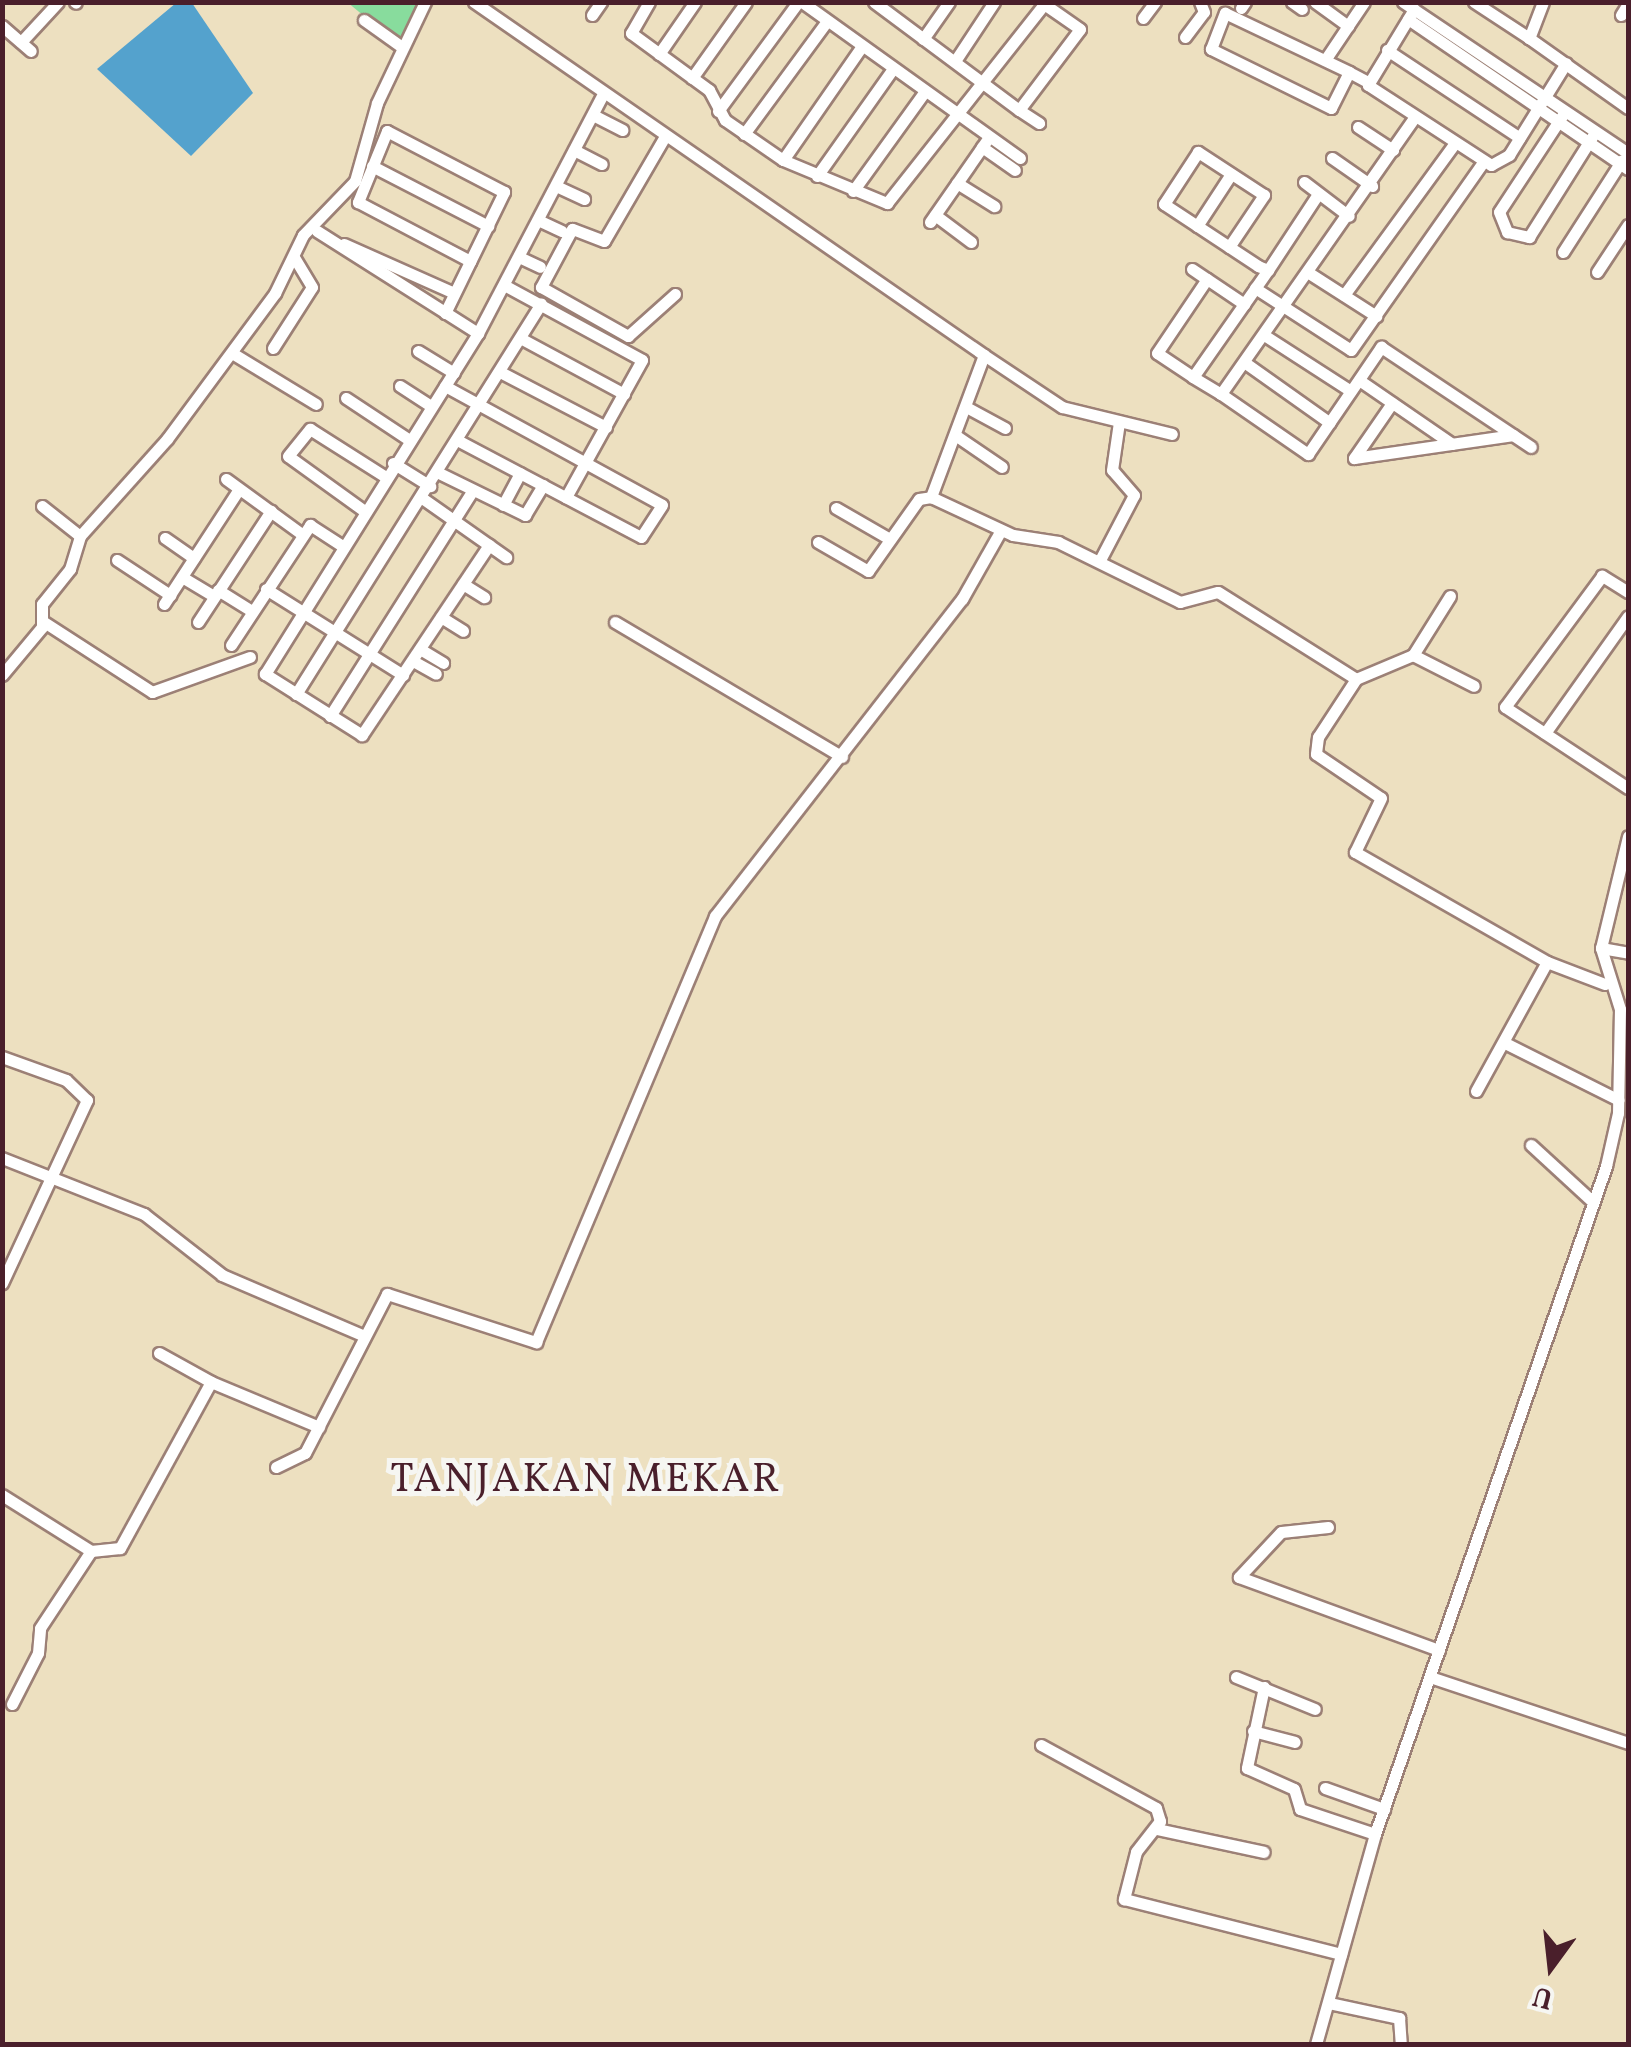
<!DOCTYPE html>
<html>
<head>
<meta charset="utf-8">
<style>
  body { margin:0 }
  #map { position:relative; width:1631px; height:2047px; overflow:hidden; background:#ede0c0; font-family:Vollkorn,serif }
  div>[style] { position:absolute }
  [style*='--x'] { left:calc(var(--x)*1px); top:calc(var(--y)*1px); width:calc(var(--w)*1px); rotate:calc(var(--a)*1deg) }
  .green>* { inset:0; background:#88dc9d }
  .water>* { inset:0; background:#54a2cd }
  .roads { filter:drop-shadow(2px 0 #9c8076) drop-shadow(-2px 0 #9c8076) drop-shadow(0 2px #9c8076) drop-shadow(0 -2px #9c8076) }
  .street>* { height:11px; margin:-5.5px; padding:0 5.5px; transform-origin:5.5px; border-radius:5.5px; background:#fff }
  span { translate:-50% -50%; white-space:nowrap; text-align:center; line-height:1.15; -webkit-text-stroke:10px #f6f6f2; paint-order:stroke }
  .quarter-label { font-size:40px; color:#4a1f2b; letter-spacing:2.5px }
  .frame { position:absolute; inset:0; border:5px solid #4a1f2b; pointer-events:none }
  .north { position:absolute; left:1501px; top:1917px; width:100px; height:100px; -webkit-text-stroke:8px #f6f6f2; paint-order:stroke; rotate:195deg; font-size:28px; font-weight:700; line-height:40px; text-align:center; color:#4a1f2b }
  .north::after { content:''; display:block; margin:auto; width:35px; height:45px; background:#4a1f2b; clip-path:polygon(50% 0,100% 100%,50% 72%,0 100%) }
</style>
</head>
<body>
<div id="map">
  <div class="green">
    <div style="clip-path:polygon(347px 2px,427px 3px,404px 49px)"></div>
  </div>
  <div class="water">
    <div style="clip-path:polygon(176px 3px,192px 3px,253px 93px,191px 156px,97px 69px)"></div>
  </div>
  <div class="roads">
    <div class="street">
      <div style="--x:75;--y:2;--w:1;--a:45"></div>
      <div style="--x:474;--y:2;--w:620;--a:34.69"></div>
      <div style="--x:984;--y:355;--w:152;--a:110.5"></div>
      <div style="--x:931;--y:497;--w:90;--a:24.9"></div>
      <div style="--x:1013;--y:535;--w:46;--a:8.8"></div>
      <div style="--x:1058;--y:542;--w:136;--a:26.2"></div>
      <div style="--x:1180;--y:602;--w:39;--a:-15"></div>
      <div style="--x:1218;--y:592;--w:163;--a:32.2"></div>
      <div style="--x:649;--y:2;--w:36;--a:120"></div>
      <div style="--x:631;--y:33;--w:97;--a:36.2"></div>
      <div style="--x:709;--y:90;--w:34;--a:62"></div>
      <div style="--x:725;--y:120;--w:70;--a:34.6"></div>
      <div style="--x:783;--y:160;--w:113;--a:22.5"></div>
      <div style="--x:887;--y:203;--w:256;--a:-51.7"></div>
      <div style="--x:802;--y:2;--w:268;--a:35.6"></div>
      <div style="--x:874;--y:2;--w:181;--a:36.7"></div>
      <div style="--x:1019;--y:110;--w:101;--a:-53"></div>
      <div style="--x:1080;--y:29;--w:44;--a:-145.2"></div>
      <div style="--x:1292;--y:2;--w:12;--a:35"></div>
      <div style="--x:1315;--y:2;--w:41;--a:36"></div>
      <div style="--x:1403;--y:2;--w:271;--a:33.9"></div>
      <div style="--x:1474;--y:2;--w:66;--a:33.2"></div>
      <div style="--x:1543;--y:2;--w:39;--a:111"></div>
      <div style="--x:1529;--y:38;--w:121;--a:35.3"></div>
      <div style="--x:1241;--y:8;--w:7;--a:-56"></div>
      <div style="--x:1414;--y:9;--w:89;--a:121.2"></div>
      <div style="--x:1368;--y:85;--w:147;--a:33"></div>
      <div style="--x:1491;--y:165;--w:21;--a:-29"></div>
      <div style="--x:1509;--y:155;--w:108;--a:-58.2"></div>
      <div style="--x:592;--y:15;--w:16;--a:-55"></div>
      <div style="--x:1621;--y:15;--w:13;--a:-58"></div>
      <div style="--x:1143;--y:18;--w:20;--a:-53"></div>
      <div style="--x:1408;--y:19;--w:266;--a:34.3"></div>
      <div style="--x:364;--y:20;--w:47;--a:35.4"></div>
      <div style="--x:2;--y:26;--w:38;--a:41"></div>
      <div style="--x:1185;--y:37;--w:31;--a:-53"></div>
      <div style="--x:1204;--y:12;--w:11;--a:-112"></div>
      <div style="--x:923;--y:39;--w:45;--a:-54.9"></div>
      <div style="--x:21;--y:42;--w:54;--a:-47.2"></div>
      <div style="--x:1387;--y:50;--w:159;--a:33.5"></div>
      <div style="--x:659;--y:54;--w:63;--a:-55.3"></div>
      <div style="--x:1325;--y:60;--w:70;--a:-56.1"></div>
      <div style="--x:955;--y:61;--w:71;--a:-56.5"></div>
      <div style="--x:1349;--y:72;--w:40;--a:116.6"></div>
      <div style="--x:1331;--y:108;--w:134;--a:-153.8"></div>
      <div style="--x:1211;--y:49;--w:39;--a:-69"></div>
      <div style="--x:1225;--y:13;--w:137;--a:25.4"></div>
      <div style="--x:1349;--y:72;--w:21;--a:28"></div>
      <div style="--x:692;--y:78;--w:93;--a:-54.6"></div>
      <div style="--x:1019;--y:110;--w:24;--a:33"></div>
      <div style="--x:718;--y:111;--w:135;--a:-53.7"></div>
      <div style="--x:1564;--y:113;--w:118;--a:123.3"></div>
      <div style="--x:1499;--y:212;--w:22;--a:68"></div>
      <div style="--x:1507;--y:232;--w:23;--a:13"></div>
      <div style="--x:1529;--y:237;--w:124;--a:-57.8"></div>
      <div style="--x:593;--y:115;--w:33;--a:27"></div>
      <div style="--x:1414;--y:118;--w:337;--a:125"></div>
      <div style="--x:1221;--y:394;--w:106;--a:34.6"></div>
      <div style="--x:1308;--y:454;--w:130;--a:-55.7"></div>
      <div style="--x:1381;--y:347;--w:180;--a:33.7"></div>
      <div style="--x:1358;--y:127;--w:42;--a:33.3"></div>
      <div style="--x:744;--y:134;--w:140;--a:-53.7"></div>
      <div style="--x:664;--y:138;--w:119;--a:120.2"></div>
      <div style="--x:604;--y:241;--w:34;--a:-159"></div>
      <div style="--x:572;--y:229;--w:66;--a:118.1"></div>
      <div style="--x:541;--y:287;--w:100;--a:29.4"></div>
      <div style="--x:628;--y:336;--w:63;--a:-41.8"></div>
      <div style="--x:982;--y:147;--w:40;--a:34.9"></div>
      <div style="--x:574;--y:150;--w:31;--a:27"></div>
      <div style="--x:1332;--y:158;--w:49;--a:35"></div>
      <div style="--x:783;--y:160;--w:135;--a:-55.3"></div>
      <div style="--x:372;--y:166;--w:131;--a:27.3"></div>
      <div style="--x:817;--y:176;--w:130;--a:-54.7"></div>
      <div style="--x:1304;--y:182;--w:56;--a:37.1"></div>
      <div style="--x:957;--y:183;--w:44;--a:31.9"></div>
      <div style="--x:556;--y:186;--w:31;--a:25"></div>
      <div style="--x:853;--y:191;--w:123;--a:-54.2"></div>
      <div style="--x:935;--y:215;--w:45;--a:36.9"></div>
      <div style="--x:538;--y:220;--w:26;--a:25"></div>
      <div style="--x:930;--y:222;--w:103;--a:-55.2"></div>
      <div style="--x:1197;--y:226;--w:62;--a:-56.8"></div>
      <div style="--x:317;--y:231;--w:191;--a:32.4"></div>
      <div style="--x:344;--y:244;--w:120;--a:24"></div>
      <div style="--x:1229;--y:247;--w:63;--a:-56.1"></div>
      <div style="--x:1264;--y:195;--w:79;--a:-146.9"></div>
      <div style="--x:1198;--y:152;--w:62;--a:123.2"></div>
      <div style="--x:1164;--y:204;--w:113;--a:33.4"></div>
      <div style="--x:1258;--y:266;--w:11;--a:22"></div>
      <div style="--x:1268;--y:270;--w:91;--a:-56.7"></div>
      <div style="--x:1563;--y:252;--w:109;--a:-57.3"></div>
      <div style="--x:519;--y:257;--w:23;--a:25"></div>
      <div style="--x:1192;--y:269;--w:18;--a:34"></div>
      <div style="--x:1597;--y:272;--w:56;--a:-56.6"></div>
      <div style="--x:1309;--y:273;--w:80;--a:32.7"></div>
      <div style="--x:504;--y:285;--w:157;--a:28.5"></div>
      <div style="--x:642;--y:360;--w:157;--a:119"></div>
      <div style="--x:1255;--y:288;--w:114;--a:32.9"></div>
      <div style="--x:1351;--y:350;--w:230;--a:-54.9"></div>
      <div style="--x:1344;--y:295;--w:187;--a:-53.9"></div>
      <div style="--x:445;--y:313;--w:135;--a:-64"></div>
      <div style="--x:504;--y:192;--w:132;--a:-152.5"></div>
      <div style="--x:387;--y:131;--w:77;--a:112.2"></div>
      <div style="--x:358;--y:202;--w:127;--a:27.8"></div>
      <div style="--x:1264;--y:335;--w:103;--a:32.8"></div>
      <div style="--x:522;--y:339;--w:116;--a:28.3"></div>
      <div style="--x:273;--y:348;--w:72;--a:-57.4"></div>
      <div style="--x:312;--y:287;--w:33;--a:-121"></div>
      <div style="--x:418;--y:351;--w:42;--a:31.4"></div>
      <div style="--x:232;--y:353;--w:98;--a:31.3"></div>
      <div style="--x:984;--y:355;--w:94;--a:33.7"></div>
      <div style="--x:1062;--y:407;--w:113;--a:13.8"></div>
      <div style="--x:1244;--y:362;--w:105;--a:35.3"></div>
      <div style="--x:504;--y:374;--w:115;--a:27.5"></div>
      <div style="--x:1193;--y:377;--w:43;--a:-146.3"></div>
      <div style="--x:1157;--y:353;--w:89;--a:-56"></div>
      <div style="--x:1207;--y:279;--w:45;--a:34"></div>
      <div style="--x:1359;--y:380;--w:113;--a:34.5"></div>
      <div style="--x:400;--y:386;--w:37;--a:33"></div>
      <div style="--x:445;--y:386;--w:247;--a:28.7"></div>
      <div style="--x:662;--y:505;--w:38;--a:123"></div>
      <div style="--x:641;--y:537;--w:206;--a:-152.2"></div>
      <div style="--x:1221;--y:394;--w:33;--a:-149"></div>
      <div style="--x:1193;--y:377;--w:131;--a:-55"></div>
      <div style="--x:346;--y:398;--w:74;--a:33.5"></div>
      <div style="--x:1392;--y:403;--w:67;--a:124.6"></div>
      <div style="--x:1354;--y:458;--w:161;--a:-8.2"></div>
      <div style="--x:968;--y:408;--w:42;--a:28.4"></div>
      <div style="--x:958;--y:437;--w:53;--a:34.3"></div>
      <div style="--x:393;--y:463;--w:44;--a:31.9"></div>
      <div style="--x:439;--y:473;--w:96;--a:26"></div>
      <div style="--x:525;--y:515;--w:35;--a:-59"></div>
      <div style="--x:226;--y:479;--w:95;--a:36"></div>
      <div style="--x:422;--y:498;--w:103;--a:35.1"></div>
      <div style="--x:503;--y:505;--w:36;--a:-62"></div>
      <div style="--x:42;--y:506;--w:48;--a:38.3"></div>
      <div style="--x:836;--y:508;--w:62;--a:29.9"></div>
      <div style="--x:363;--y:510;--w:92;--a:-144.2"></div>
      <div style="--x:288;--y:456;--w:35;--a:-51"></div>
      <div style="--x:310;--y:429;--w:88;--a:32.4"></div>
      <div style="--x:165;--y:538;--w:35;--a:35"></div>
      <div style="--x:818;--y:542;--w:58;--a:30.1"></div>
      <div style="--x:868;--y:571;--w:88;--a:-54.7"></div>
      <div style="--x:919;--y:499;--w:12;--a:-9"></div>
      <div style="--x:489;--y:545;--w:229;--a:123.8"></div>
      <div style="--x:362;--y:735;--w:115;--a:-147.8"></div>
      <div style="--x:265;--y:674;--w:402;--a:-58"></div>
      <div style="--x:478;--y:333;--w:270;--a:-62.4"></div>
      <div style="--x:117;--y:560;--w:64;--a:33.4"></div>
      <div style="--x:1100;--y:560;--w:73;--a:-62.4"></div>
      <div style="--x:1134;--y:495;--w:33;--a:-131"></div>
      <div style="--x:1112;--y:470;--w:49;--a:-81.7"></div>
      <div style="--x:182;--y:577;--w:37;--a:31"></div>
      <div style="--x:463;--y:584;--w:25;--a:32"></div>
      <div style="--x:266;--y:589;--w:162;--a:32.1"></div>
      <div style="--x:218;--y:590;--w:40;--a:32"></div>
      <div style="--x:1628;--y:592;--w:31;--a:-148"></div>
      <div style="--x:1602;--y:576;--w:163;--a:126.5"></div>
      <div style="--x:1505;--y:707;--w:147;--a:33.4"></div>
      <div style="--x:1450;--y:596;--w:70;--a:122.1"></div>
      <div style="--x:1413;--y:655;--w:62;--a:157.2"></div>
      <div style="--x:1356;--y:679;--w:69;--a:123.2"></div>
      <div style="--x:1318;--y:737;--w:17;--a:97"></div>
      <div style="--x:1316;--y:754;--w:78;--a:34.1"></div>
      <div style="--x:1381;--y:798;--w:60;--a:115.7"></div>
      <div style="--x:1355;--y:852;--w:221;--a:29.8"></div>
      <div style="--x:1547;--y:962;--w:62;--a:20.8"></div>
      <div style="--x:164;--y:604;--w:137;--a:-56.9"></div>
      <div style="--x:441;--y:617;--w:26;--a:32"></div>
      <div style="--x:44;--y:622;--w:129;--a:32.9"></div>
      <div style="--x:152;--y:692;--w:104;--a:-19.7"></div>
      <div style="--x:198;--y:622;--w:133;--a:-56.7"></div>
      <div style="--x:615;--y:622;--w:264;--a:30.7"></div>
      <div style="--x:231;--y:645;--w:144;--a:-56.6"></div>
      <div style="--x:310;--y:525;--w:37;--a:33"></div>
      <div style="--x:420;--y:649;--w:27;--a:31"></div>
      <div style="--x:1413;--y:655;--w:68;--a:26.9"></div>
      <div style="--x:413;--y:661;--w:26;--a:29"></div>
      <div style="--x:2;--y:675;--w:62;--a:-50.2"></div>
      <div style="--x:42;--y:627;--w:23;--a:-90"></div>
      <div style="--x:42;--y:604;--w:45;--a:-51.3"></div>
      <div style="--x:70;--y:569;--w:34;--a:-73"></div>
      <div style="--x:80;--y:536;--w:130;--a:-48.1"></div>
      <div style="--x:167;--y:439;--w:182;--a:-53.5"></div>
      <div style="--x:275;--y:293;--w:64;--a:-64.2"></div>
      <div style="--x:303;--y:235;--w:75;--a:-46.1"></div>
      <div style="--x:355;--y:181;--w:81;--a:-74.2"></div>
      <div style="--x:377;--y:103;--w:112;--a:-64.6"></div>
      <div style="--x:296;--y:694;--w:461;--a:-57.9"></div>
      <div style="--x:330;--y:716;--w:267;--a:-57.7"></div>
      <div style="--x:1545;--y:733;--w:143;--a:-54.6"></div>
      <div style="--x:1601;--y:948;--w:27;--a:10"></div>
      <div style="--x:1505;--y:1043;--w:127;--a:26.6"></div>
      <div style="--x:2;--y:1057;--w:68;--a:19.8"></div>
      <div style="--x:66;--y:1080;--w:29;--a:44"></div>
      <div style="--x:87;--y:1100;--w:202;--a:114.9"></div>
      <div style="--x:1476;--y:1091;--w:147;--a:-61.2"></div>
      <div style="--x:1531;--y:1145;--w:83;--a:42.6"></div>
      <div style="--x:2;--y:1158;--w:153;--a:21.5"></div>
      <div style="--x:144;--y:1214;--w:99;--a:38"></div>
      <div style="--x:222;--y:1275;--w:152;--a:23.2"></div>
      <div style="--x:159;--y:1353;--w:60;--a:29.1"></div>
      <div style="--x:276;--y:1467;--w:32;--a:-26"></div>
      <div style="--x:305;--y:1453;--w:179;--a:-62.7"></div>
      <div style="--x:387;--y:1294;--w:157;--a:17.9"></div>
      <div style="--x:536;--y:1342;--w:462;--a:-67.2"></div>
      <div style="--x:715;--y:916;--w:402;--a:-52.1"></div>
      <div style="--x:962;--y:599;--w:79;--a:-60.5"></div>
      <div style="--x:2;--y:1495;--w:105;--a:32.2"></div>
      <div style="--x:1328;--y:1527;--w:47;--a:173.9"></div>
      <div style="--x:1281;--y:1532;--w:62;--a:133"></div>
      <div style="--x:1239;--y:1577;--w:213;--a:20.1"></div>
      <div style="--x:1236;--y:1677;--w:85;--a:22.1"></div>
      <div style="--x:1430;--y:1677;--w:209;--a:18.4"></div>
      <div style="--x:1264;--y:1687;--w:83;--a:101.9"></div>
      <div style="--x:1247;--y:1768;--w:51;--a:24.1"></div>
      <div style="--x:1294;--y:1789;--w:21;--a:73"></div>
      <div style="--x:1300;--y:1809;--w:79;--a:18.4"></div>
      <div style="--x:12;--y:1704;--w:57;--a:-63"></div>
      <div style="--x:38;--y:1653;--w:25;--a:-85"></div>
      <div style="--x:40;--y:1628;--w:92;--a:-56.5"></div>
      <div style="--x:91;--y:1551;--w:29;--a:-6"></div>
      <div style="--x:120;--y:1548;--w:189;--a:-61.3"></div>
      <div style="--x:211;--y:1382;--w:117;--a:22.6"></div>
      <div style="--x:1253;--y:1731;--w:43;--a:14.7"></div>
      <div style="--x:1041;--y:1745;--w:131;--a:28.7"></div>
      <div style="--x:1156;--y:1808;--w:14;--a:73"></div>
      <div style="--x:1160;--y:1821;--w:39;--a:128"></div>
      <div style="--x:1136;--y:1852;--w:49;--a:104.3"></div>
      <div style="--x:1124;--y:1899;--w:224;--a:14.2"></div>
      <div style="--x:1325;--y:1788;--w:63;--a:19.6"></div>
      <div style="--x:1157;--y:1829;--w:109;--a:12.1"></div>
      <div style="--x:1329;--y:2003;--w:72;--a:12.1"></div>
      <div style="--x:1399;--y:2018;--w:26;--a:86"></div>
      <div style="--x:1316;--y:2044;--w:218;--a:-74.3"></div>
      <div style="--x:1375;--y:1834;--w:707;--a:-70.92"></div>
      <div style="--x:1606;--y:1166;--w:54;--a:-77.2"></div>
      <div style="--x:1618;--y:1113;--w:104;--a:-88.9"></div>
      <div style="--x:1620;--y:1009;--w:64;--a:-107.3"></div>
      <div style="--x:1601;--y:948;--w:115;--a:-76.4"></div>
    </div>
  </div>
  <div class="quarter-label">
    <span style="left:586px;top:1481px">TANJAKAN MEKAR</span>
  </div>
  <div class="frame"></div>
  <div class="north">U</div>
</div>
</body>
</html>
